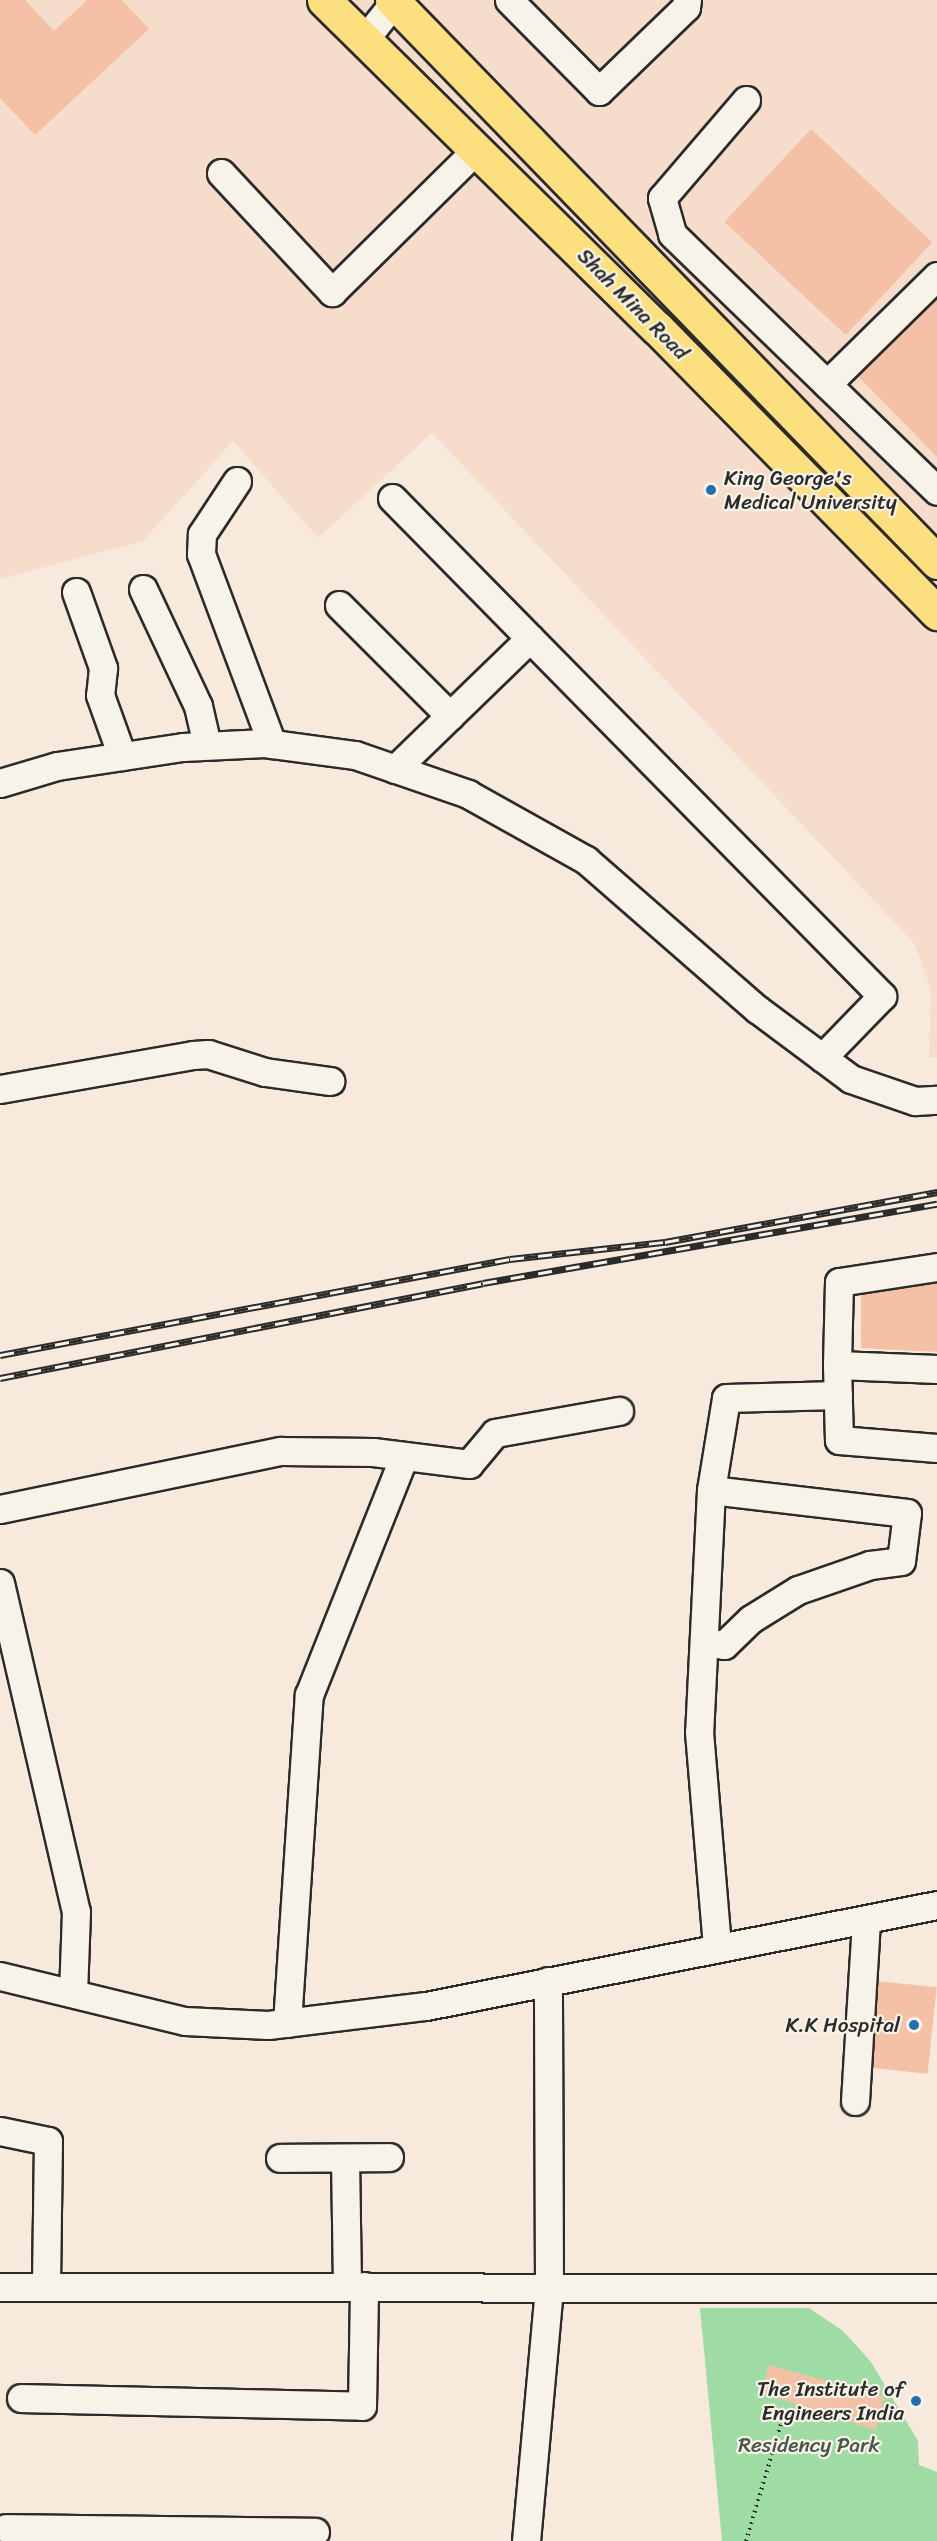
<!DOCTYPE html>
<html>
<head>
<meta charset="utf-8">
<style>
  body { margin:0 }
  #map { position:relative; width:937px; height:2541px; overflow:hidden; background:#f7e9db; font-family:Sriracha,sans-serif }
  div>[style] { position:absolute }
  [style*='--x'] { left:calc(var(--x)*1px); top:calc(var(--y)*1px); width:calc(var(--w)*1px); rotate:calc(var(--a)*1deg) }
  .built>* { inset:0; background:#f6ddcb }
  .green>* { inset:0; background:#9edca4 }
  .building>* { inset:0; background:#f5c1a6; transform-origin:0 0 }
  .path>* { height:4px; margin-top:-2px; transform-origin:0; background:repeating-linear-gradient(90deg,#2b2b2b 0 1.5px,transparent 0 6px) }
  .roads { filter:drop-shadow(2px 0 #2b2b2b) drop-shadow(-2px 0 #2b2b2b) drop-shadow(0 2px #2b2b2b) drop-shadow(0 -2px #2b2b2b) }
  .minor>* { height:27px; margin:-13.5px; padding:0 13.5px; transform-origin:13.5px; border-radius:13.5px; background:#f7f3e8 }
  .major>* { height:33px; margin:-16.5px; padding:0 16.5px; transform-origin:16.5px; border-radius:16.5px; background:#fce080 }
  .rail>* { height:7px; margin-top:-3.5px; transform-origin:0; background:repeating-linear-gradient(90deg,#f7f3e8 0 14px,#2b2b2b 0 28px); box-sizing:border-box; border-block:2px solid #2b2b2b }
  .dots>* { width:16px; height:16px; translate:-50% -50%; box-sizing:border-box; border:3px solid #f7f3e8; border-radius:50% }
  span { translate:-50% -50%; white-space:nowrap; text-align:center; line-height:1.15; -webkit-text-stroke:4.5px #f7f3e8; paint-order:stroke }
  .street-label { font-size:21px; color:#2b2b2b }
  .poi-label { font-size:21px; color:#2b2b2b }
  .left { translate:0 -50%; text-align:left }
  .right { translate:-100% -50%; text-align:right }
  .park-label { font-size:21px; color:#485749 }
</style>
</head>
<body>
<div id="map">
  <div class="built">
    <div style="clip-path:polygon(0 0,937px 0,937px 1058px,929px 1057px,931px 989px,914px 943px,432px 433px,318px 538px,233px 441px,143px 541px,0 579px)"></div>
  </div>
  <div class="green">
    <div style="clip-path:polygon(700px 2308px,809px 2308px,843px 2331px,871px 2362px,918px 2441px,919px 2465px,937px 2472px,937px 2541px,722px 2541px)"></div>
  </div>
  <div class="building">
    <div style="clip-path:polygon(0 0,25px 0,54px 31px,87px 0,122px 0,149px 29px,35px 135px,0 98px)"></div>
    <div style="left:811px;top:129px;width:166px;height:127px;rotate:43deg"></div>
    <div style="clip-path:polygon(937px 298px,937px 457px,858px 376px)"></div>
    <div style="clip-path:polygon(937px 1283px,937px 1352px,861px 1348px,861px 1294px)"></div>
    <div style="left:878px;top:1981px;width:59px;height:87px;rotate:6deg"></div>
    <div style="clip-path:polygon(769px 2365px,884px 2397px,876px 2430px,762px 2393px)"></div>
  </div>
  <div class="path">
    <div style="--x:746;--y:2541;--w:126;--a:-73.4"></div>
  </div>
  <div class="roads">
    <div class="minor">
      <div style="--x:509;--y:0;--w:128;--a:45.3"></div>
      <div style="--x:599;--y:91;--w:121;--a:-44"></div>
      <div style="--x:686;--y:7;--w:7;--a:-82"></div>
      <div style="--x:364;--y:40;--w:51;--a:-51.3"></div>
      <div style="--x:746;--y:100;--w:129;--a:130.6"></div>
      <div style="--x:662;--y:198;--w:37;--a:74"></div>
      <div style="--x:672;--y:234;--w:369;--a:44.1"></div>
      <div style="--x:221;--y:173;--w:163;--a:47"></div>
      <div style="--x:332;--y:292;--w:201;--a:-44.6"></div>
      <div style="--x:827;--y:384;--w:154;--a:-44.5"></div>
      <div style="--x:237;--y:481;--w:64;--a:123.4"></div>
      <div style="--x:202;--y:534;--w:20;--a:93"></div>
      <div style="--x:201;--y:554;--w:203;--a:69.5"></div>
      <div style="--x:392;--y:498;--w:699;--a:45.46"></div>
      <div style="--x:882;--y:996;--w:86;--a:134.1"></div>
      <div style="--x:143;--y:589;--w:129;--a:64.8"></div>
      <div style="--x:198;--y:706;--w:40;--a:77"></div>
      <div style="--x:76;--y:592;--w:81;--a:70.4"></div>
      <div style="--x:103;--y:668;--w:27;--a:96"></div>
      <div style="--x:100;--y:695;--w:65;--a:70.2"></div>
      <div style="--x:339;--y:605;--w:157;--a:45"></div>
      <div style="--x:395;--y:769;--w:188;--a:-44.1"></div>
      <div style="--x:0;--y:783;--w:59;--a:-16.6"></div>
      <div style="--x:57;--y:766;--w:127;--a:-8.6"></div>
      <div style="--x:183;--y:747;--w:82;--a:-2.8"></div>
      <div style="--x:265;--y:743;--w:91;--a:7.6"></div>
      <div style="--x:355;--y:755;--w:120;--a:19"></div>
      <div style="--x:468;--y:794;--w:135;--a:29.2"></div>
      <div style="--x:586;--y:860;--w:227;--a:41.1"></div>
      <div style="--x:757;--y:1009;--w:117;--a:36.7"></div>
      <div style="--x:851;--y:1079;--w:68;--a:19"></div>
      <div style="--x:915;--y:1101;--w:22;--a:-3"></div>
      <div style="--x:0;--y:1089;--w:196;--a:-10"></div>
      <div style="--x:193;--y:1055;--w:15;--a:-4"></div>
      <div style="--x:208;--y:1054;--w:60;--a:17.5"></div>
      <div style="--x:265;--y:1072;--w:66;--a:7.9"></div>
      <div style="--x:937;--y:1267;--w:99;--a:171.3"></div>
      <div style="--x:839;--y:1282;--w:83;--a:91.4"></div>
      <div style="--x:837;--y:1365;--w:75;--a:88.5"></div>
      <div style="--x:839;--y:1440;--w:98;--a:4.7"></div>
      <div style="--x:837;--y:1365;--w:100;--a:2.3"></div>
      <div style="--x:711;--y:1490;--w:242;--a:92.8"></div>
      <div style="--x:699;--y:1732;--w:215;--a:85.2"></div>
      <div style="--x:0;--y:1509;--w:287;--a:-11.7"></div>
      <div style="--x:281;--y:1451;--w:92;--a:0.6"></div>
      <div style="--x:373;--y:1452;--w:97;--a:7.1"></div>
      <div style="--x:469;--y:1464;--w:40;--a:-50"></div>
      <div style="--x:495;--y:1433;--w:126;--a:-10.1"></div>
      <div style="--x:0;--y:1583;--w:338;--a:77"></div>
      <div style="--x:76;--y:1912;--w:81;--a:92.1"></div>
      <div style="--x:705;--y:1642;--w:19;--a:9"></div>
      <div style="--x:724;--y:1645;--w:37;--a:-44"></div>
      <div style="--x:751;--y:1619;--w:55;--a:-31.7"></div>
      <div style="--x:798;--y:1590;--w:76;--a:-19.1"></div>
      <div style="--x:870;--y:1565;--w:31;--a:-7"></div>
      <div style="--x:901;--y:1561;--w:48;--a:-82.9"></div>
      <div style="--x:907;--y:1513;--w:197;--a:-173.3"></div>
      <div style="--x:711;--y:1490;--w:93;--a:-80.7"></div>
      <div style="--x:726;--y:1398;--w:112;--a:-1.5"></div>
      <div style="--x:0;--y:1976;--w:190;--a:13.7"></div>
      <div style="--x:185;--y:2021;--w:83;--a:2.8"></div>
      <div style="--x:268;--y:2025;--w:159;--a:-6.9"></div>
      <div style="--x:426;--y:2006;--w:521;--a:-11.18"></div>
      <div style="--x:287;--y:2023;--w:329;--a:-86.2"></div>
      <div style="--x:309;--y:1695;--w:257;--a:-68.3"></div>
      <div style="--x:855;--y:2101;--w:182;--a:-86.5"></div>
      <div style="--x:0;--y:2131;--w:49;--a:11.8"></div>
      <div style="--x:48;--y:2141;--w:146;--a:90.8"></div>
      <div style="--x:280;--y:2158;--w:109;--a:-0.5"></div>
      <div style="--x:345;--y:2158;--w:128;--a:89.1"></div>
      <div style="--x:0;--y:2287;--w:937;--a:0.06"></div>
      <div style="--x:21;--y:2398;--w:341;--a:1.3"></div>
      <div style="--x:362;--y:2406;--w:120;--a:-89"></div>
      <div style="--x:6;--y:2528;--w:309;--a:0.7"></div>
      <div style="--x:526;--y:2541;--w:256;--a:-84.8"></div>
      <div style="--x:549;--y:2286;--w:305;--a:-90.2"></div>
    </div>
    <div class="major">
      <div style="--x:324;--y:0;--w:467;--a:44.6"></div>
      <div style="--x:657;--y:328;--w:400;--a:45.5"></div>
      <div style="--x:392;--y:0;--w:783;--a:45.88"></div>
    </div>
  </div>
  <div class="rail">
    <div style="--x:0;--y:1355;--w:519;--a:-10.66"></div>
    <div style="--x:510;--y:1259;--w:156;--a:-6.3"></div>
    <div style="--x:665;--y:1242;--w:277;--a:-10.4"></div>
    <div style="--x:0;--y:1378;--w:492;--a:-11.1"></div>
    <div style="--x:483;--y:1283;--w:461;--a:-9.9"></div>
  </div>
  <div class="dots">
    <div style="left:711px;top:490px;background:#1f6fb2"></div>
    <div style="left:914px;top:2025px;background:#1f6fb2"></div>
    <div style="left:916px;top:2401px;background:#1f6fb2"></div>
  </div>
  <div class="street-label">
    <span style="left:633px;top:304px;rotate:45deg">Shah Mina Road</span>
  </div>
  <div class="poi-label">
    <span class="left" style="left:724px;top:490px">King George's<br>Medical University</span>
    <span class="right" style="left:900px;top:2025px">K.K Hospital</span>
    <span class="right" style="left:904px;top:2401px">The Institute of<br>Engineers India</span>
  </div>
  <div class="park-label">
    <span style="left:809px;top:2445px">Residency Park</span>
  </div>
</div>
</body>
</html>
